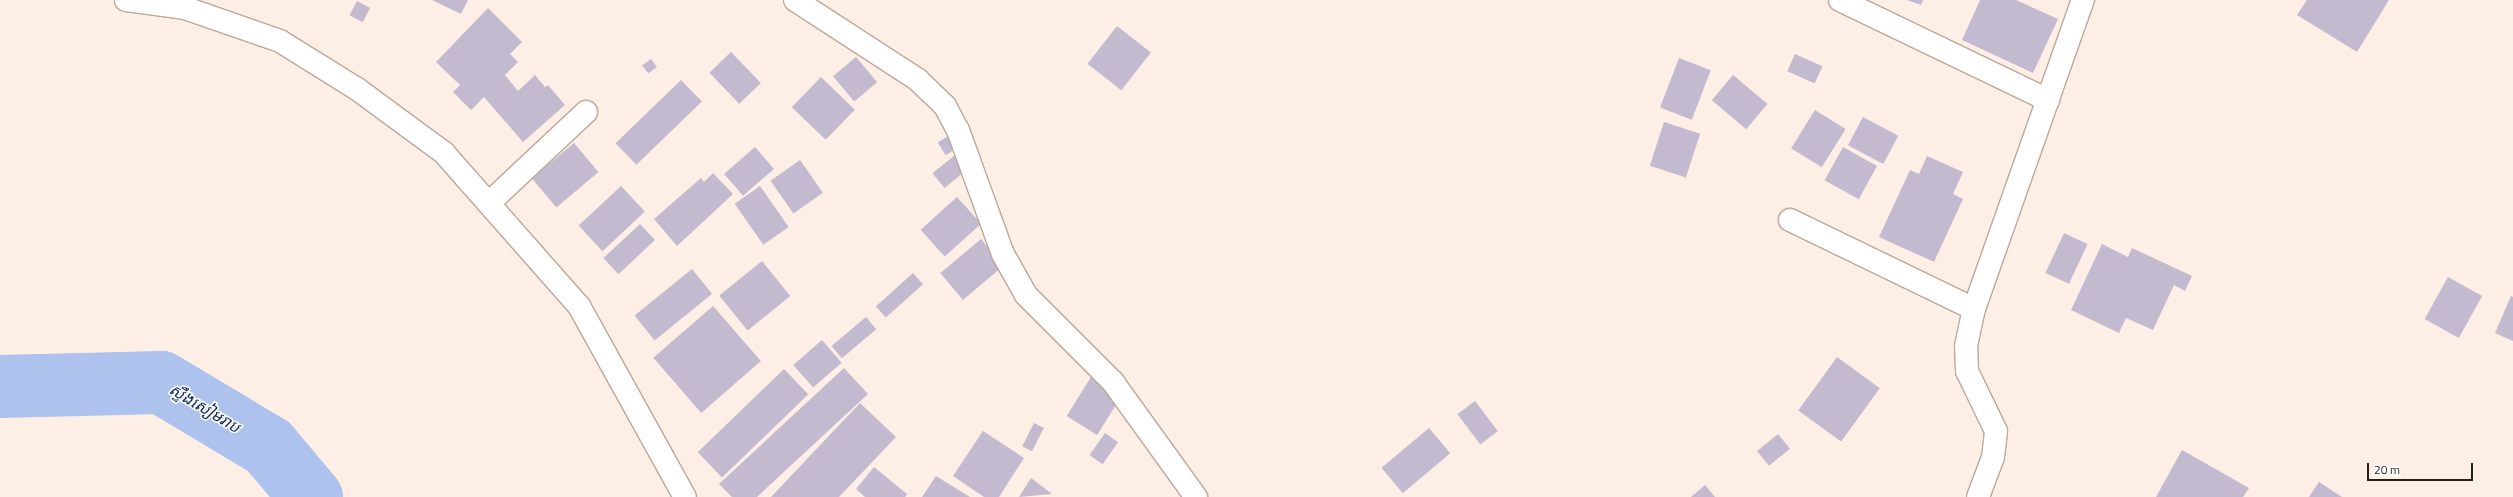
<!DOCTYPE html>
<html>
<head>
<meta charset="utf-8">
<style>
  body { margin:0 }
  #map { position:relative; width:2513px; height:497px; overflow:hidden; background:#fdefe6; font-family:"Titillium Web","Noto Sans Khmer",sans-serif }
  div>[style] { position:absolute }
  [style*='--x'] { left:calc(var(--x)*1px); top:calc(var(--y)*1px); width:calc(var(--w)*1px); rotate:calc(var(--a)*1deg) }
  .river>* { height:63px; margin:-31.5px; padding:0 31.5px; transform-origin:31.5px; border-radius:31.5px; background:#adc2ed }
  .building>* { inset:0; background:#c3bad0; transform-origin:0 0 }
  .roads { filter:drop-shadow(1px 0 #bca798) drop-shadow(-1px 0 #bca798) drop-shadow(0 1px #bca798) drop-shadow(0 -1px #bca798) }
  .minor>* { height:22px; margin:-11px; padding:0 11px; transform-origin:11px; border-radius:11px; background:#fff }
  .tertiary>* { height:22px; margin:-11px; padding:0 11px; transform-origin:11px; border-radius:11px; background:#fff }
  span { translate:-50% -50%; white-space:nowrap; text-align:center; line-height:1.15; -webkit-text-stroke:3px #fff; paint-order:stroke }
  .water-label { font-size:16px; color:#14295c; font-style:italic }
  .scale { position:absolute; left:2367px; top:463px; width:106px; height:18px; box-sizing:border-box; border:2px solid #241d17; border-top:0; padding-left:5px; font-size:12px; line-height:14px; white-space:nowrap; color:#241d17; -webkit-text-stroke:3px #fff; paint-order:stroke }
</style>
</head>
<body>
<div id="map">
  <div class="river">
    <div style="--x:0;--y:386;--w:161;--a:-1.4"></div>
    <div style="--x:161;--y:382;--w:125;--a:30.9"></div>
    <div style="--x:268;--y:446;--w:67;--a:49.9"></div>
  </div>
  <div class="building">
    <div style="clip-path:polygon(432px 0,468px 0,461px 14px)"></div>
    <div style="clip-path:polygon(1907px 0,1923px 0,1921px 5px)"></div>
    <div style="clip-path:polygon(1980px 0,2016px 0,2058px 19px,2033px 73px,1962px 40px)"></div>
    <div style="clip-path:polygon(2307px 0,2389px 0,2357px 52px,2297px 15px)"></div>
    <div style="left:357px;top:1px;width:15px;height:16px;rotate:28deg"></div>
    <div style="clip-path:polygon(488px 8px,522px 42px,510px 54px,518px 62px,505px 75px,518px 91px,535px 75px,545px 87px,548px 85px,565px 105px,523px 142px,484px 97px,471px 110px,453px 92px,460px 85px,436px 62px)"></div>
    <div style="left:1117px;top:26px;width:43px;height:48px;rotate:38deg"></div>
    <div style="left:731px;top:52px;width:43px;height:30px;rotate:46deg"></div>
    <div style="left:1795px;top:54px;width:30px;height:19px;rotate:24deg"></div>
    <div style="left:856px;top:57px;width:33px;height:30px;rotate:50deg"></div>
    <div style="left:1679px;top:58px;width:34px;height:53px;rotate:21deg"></div>
    <div style="left:651px;top:59px;width:10px;height:11px;rotate:53deg"></div>
    <div style="left:1733px;top:75px;width:45px;height:33px;rotate:40deg"></div>
    <div style="left:821px;top:77px;width:47px;height:42px;rotate:44deg"></div>
    <div style="left:681px;top:80px;width:30px;height:91px;rotate:46deg"></div>
    <div style="left:1815px;top:110px;width:36px;height:45px;rotate:32deg"></div>
    <div style="left:1863px;top:117px;width:40px;height:32px;rotate:28deg"></div>
    <div style="left:1664px;top:122px;width:38px;height:46px;rotate:18deg"></div>
    <div style="left:953px;top:133px;width:15px;height:18px;rotate:58deg"></div>
    <div style="left:574px;top:143px;width:38px;height:55px;rotate:50deg"></div>
    <div style="left:755px;top:147px;width:29px;height:41px;rotate:49deg"></div>
    <div style="left:1843px;top:147px;width:39px;height:38px;rotate:29deg"></div>
    <div style="left:955px;top:155px;width:19px;height:29px;rotate:51deg"></div>
    <div style="clip-path:polygon(1927px 156px,1963px 172px,1953px 194px,1963px 199px,1934px 262px,1879px 237px,1910px 170px,1919px 174px)"></div>
    <div style="left:800px;top:160px;width:40px;height:36px;rotate:55deg"></div>
    <div style="clip-path:polygon(713px 173px,733px 194px,677px 246px,654px 219px,701px 178px,704px 182px)"></div>
    <div style="left:621px;top:186px;width:35px;height:58px;rotate:47deg"></div>
    <div style="left:760px;top:186px;width:50px;height:31px;rotate:55deg"></div>
    <div style="left:957px;top:197px;width:36px;height:49px;rotate:48deg"></div>
    <div style="left:640px;top:224px;width:22px;height:50px;rotate:47deg"></div>
    <div style="left:2064px;top:233px;width:26px;height:44px;rotate:25deg"></div>
    <div style="left:981px;top:239px;width:35px;height:53px;rotate:50deg"></div>
    <div style="clip-path:polygon(2102px 244px,2128px 257px,2132px 248px,2192px 276px,2185px 291px,2174px 285px,2153px 330px,2126px 318px,2119px 333px,2071px 310px)"></div>
    <div style="left:762px;top:261px;width:45px;height:55px;rotate:51deg"></div>
    <div style="left:692px;top:269px;width:32px;height:74px;rotate:51deg"></div>
    <div style="left:913px;top:273px;width:15px;height:50px;rotate:48deg"></div>
    <div style="left:2448px;top:277px;width:39px;height:48px;rotate:29deg"></div>
    <div style="clip-path:polygon(2511px 296px,2513px 297px,2513px 341px,2495px 333px)"></div>
    <div style="left:713px;top:306px;width:73px;height:79px;rotate:49deg"></div>
    <div style="left:866px;top:317px;width:16px;height:45px;rotate:50deg"></div>
    <div style="left:822px;top:340px;width:30px;height:38px;rotate:49deg"></div>
    <div style="left:1837px;top:357px;width:53px;height:66px;rotate:36deg"></div>
    <div style="clip-path:polygon(844px 368px,868px 394px,757px 497px,732px 497px,719px 484px)"></div>
    <div style="left:784px;top:369px;width:35px;height:120px;rotate:46deg"></div>
    <div style="left:1091px;top:377px;width:36px;height:46px;rotate:32deg"></div>
    <div style="left:1475px;top:401px;width:38px;height:22px;rotate:53deg"></div>
    <div style="clip-path:polygon(860px 403px,896px 437px,839px 497px,771px 497px)"></div>
    <div style="left:1034px;top:423px;width:11px;height:26px;rotate:27deg"></div>
    <div style="left:1429px;top:428px;width:33px;height:62px;rotate:50deg"></div>
    <div style="clip-path:polygon(983px 431px,1024px 458px,999px 497px,984px 497px,953px 476px)"></div>
    <div style="left:1105px;top:433px;width:16px;height:27px;rotate:35deg"></div>
    <div style="left:1778px;top:434px;width:19px;height:27px;rotate:51deg"></div>
    <div style="clip-path:polygon(2182px 450px,2249px 488px,2243px 497px,2156px 497px)"></div>
    <div style="clip-path:polygon(874px 467px,907px 494px,905px 497px,865px 497px,856px 489px)"></div>
    <div style="clip-path:polygon(936px 476px,970px 497px,922px 497px)"></div>
    <div style="clip-path:polygon(1031px 478px,1052px 494px,1019px 497px)"></div>
    <div style="clip-path:polygon(2319px 482px,2342px 497px,2309px 497px)"></div>
    <div style="clip-path:polygon(1705px 485px,1715px 497px,1691px 497px)"></div>
  </div>
  <div class="roads">
    <div class="minor">
      <div style="--x:795;--y:0;--w:147;--a:33"></div>
      <div style="--x:918;--y:80;--w:37;--a:44"></div>
      <div style="--x:945;--y:106;--w:27;--a:62"></div>
      <div style="--x:958;--y:130;--w:132;--a:70.1"></div>
      <div style="--x:1003;--y:254;--w:47;--a:60.7"></div>
      <div style="--x:1026;--y:295;--w:123;--a:45"></div>
      <div style="--x:1113;--y:382;--w:142;--a:54.2"></div>
      <div style="--x:1840;--y:0;--w:231;--a:25.7"></div>
      <div style="--x:489;--y:203;--w:133;--a:-43.2"></div>
      <div style="--x:1790;--y:220;--w:204;--a:25.8"></div>
      <div style="--x:1978;--y:497;--w:43;--a:-69.4"></div>
      <div style="--x:1993;--y:457;--w:26;--a:-83"></div>
      <div style="--x:1996;--y:431;--w:67;--a:-115.8"></div>
      <div style="--x:1967;--y:371;--w:25;--a:-92"></div>
      <div style="--x:1966;--y:346;--w:38;--a:-78"></div>
      <div style="--x:1974;--y:309;--w:328;--a:-70.6"></div>
    </div>
    <div class="tertiary">
      <div style="--x:126;--y:0;--w:60;--a:7.7"></div>
      <div style="--x:185;--y:8;--w:101;--a:19.2"></div>
      <div style="--x:280;--y:41;--w:91;--a:31.9"></div>
      <div style="--x:357;--y:89;--w:108;--a:36.3"></div>
      <div style="--x:444;--y:153;--w:204;--a:48.6"></div>
      <div style="--x:579;--y:306;--w:218;--a:61"></div>
    </div>
  </div>
  <div class="water-label">
    <span style="left:205px;top:408px;rotate:31deg">ស្ទឹងសៀមរាប</span>
  </div>
  <div class="scale">20 m</div>
</div>
</body>
</html>
